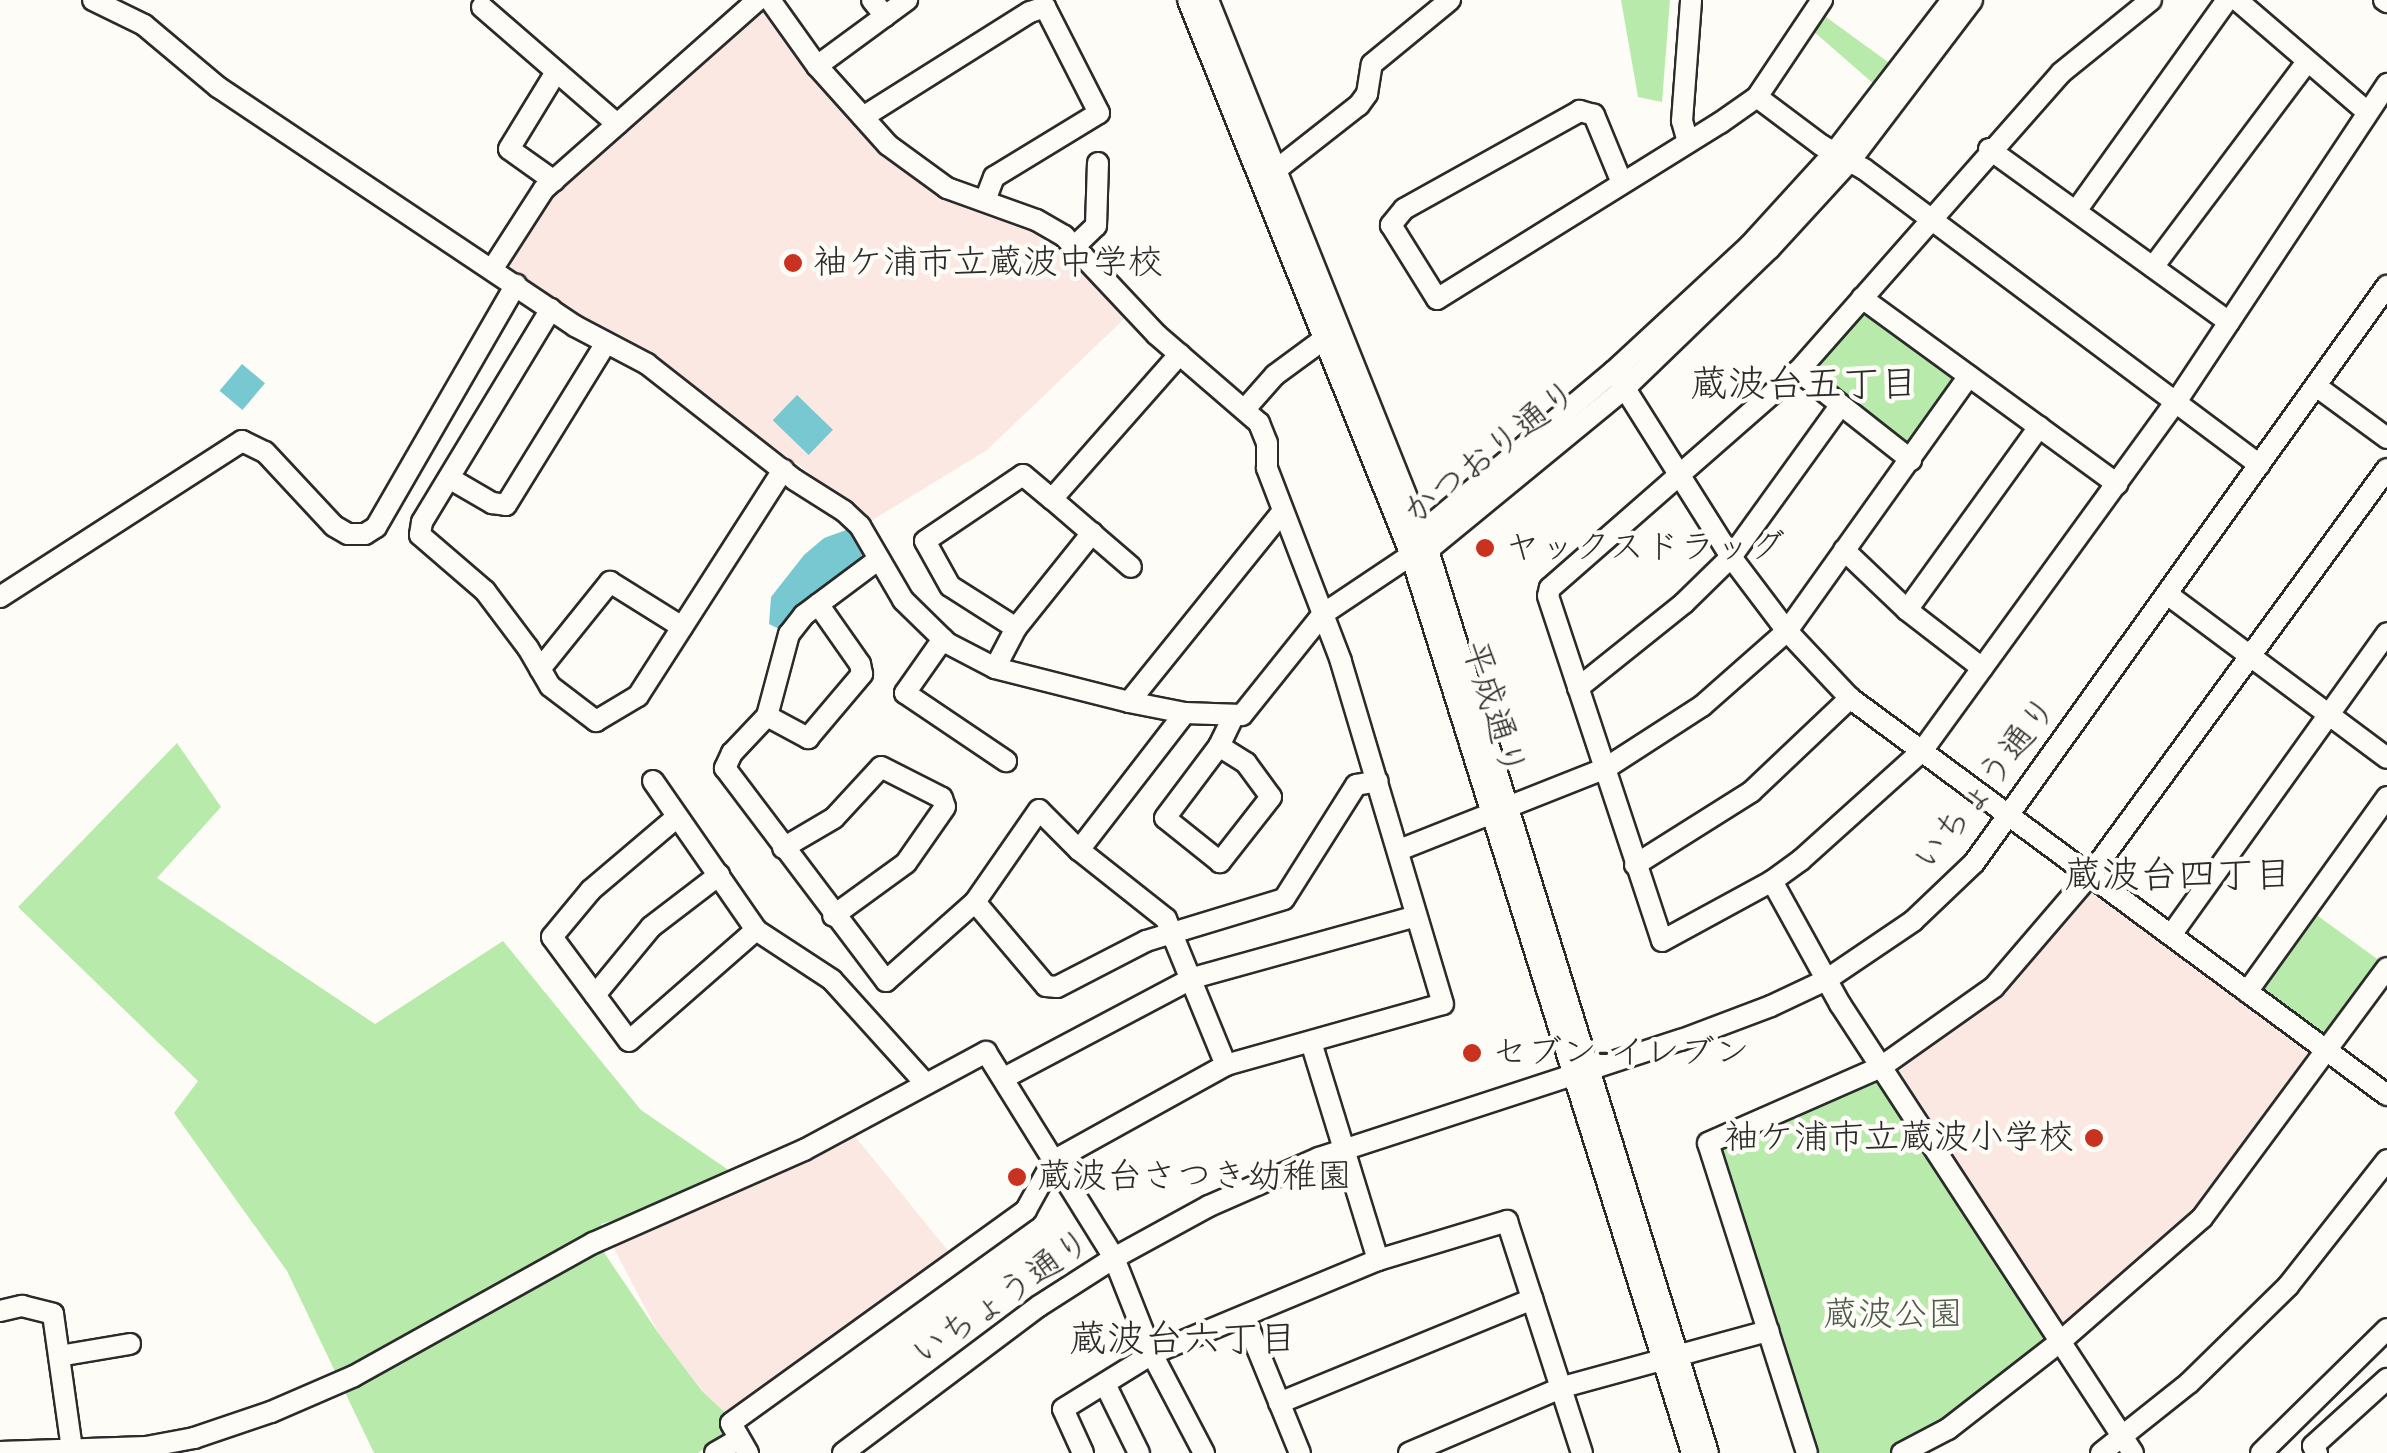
<!DOCTYPE html>
<html>
<head>
<meta charset="utf-8">
<style>
  body { margin:0 }
  #map { position:relative; width:2387px; height:1453px; overflow:hidden; background:#fdfcf7; font-family:"Balsamiq Sans","Klee One",sans-serif }
  div>[style] { position:absolute }
  [style*='--x'] { left:calc(var(--x)*1px); top:calc(var(--y)*1px); width:calc(var(--w)*1px); rotate:calc(var(--a)*1deg) }
  .built>* { inset:0; background:#fbe8e3 }
  .green>* { inset:0; background:#b8ebab; transform-origin:0 0 }
  .water>* { inset:0; background:#78c8d2; transform-origin:0 0 }
  .roads { filter:drop-shadow(2px 0 #2b2b2b) drop-shadow(-2px 0 #2b2b2b) drop-shadow(0 2px #2b2b2b) drop-shadow(0 -2px #2b2b2b) }
  .minor>* { height:20px; margin:-10px; padding:0 10px; transform-origin:10px; border-radius:10px; background:#fdfcf7 }
  .dots>* { width:28px; height:28px; translate:-50% -50%; box-sizing:border-box; border:5px solid #fdfcf7; border-radius:50% }
  span { translate:-50% -50%; white-space:nowrap; text-align:center; line-height:1.15; -webkit-text-stroke:9px #fdfcf7; paint-order:stroke }
  .poi-label { font-size:35px; color:#2b2b2b }
  .left { translate:0 -50%; text-align:left }
  .right { translate:-100% -50%; text-align:right }
  .street-label { font-size:35px; color:#2b2b2b }
  .park-label { font-size:35px; color:#4e5b4b }
  .neighbourhood-label { font-size:38px; color:#2b2b2b }
</style>
</head>
<body>
<div id="map">
  <div class="built">
    <div style="clip-path:polygon(764px 5px,894px 164px,929px 187px,1034px 229px,1072px 256px,1125px 318px,987px 450px,866px 524px,835px 492px,743px 424px,503px 270px,557px 188px)"></div>
    <div style="clip-path:polygon(2089px 889px,2315px 1050px,2194px 1209px,2065px 1326px,1892px 1068px)"></div>
    <div style="clip-path:polygon(849px 1129px,949px 1252px,732px 1419px,702px 1391px,659px 1334px,609px 1239px)"></div>
  </div>
  <div class="green">
    <div style="clip-path:polygon(1621px 0,1670px 0,1662px 102px,1638px 97px)"></div>
    <div style="clip-path:polygon(1815px 9px,1899px 70px,1883px 92px,1804px 23px)"></div>
    <div style="left:1862px;top:298px;width:132px;height:97px;rotate:36deg"></div>
    <div style="clip-path:polygon(177px 743px,221px 807px,157px 878px,375px 1024px,503px 941px,641px 1110px,746px 1182px,601px 1224px,605px 1254px,659px 1334px,702px 1391px,732px 1419px,720px 1438px,698px 1453px,374px 1453px,287px 1271px,174px 1113px,198px 1081px,18px 907px)"></div>
    <div style="clip-path:polygon(2318px 916px,2380px 961px,2325px 1037px,2261px 992px,2259px 986px,2308px 917px)"></div>
    <div style="clip-path:polygon(1871px 1077px,1885px 1086px,2061px 1341px,1902px 1453px,1807px 1453px,1708px 1143px)"></div>
  </div>
  <div class="water">
    <div style="left:242px;top:364px;width:30px;height:35px;rotate:40deg"></div>
    <div style="left:797px;top:395px;width:50px;height:35px;rotate:44deg"></div>
    <div style="clip-path:polygon(849px 529px,865px 549px,856px 567px,804px 602px,779px 629px,769px 624px,771px 597px,804px 555px,824px 538px)"></div>
  </div>
  <div class="roads">
    <div class="minor">
      <div style="--x:93;--y:0;--w:57;--a:26.1"></div>
      <div style="--x:144;--y:25;--w:97;--a:40"></div>
      <div style="--x:218;--y:87;--w:430;--a:33.8"></div>
      <div style="--x:575;--y:326;--w:81;--a:27.8"></div>
      <div style="--x:647;--y:364;--w:188;--a:38.1"></div>
      <div style="--x:795;--y:480;--w:58;--a:32.3"></div>
      <div style="--x:844;--y:511;--w:22;--a:43"></div>
      <div style="--x:860;--y:526;--w:86;--a:59.8"></div>
      <div style="--x:903;--y:600;--w:62;--a:44.3"></div>
      <div style="--x:947;--y:643;--w:54;--a:27.5"></div>
      <div style="--x:995;--y:668;--w:138;--a:14.2"></div>
      <div style="--x:1129;--y:702;--w:57;--a:11.1"></div>
      <div style="--x:1185;--y:713;--w:57;--a:2"></div>
      <div style="--x:1242;--y:715;--w:129;--a:-51.3"></div>
      <div style="--x:1323;--y:614;--w:106;--a:-33.8"></div>
      <div style="--x:1411;--y:555;--w:18;--a:-16"></div>
      <div style="--x:1428;--y:550;--w:255;--a:-39.4"></div>
      <div style="--x:1625;--y:388;--w:200;--a:-44"></div>
      <div style="--x:1769;--y:249;--w:120;--a:-47.4"></div>
      <div style="--x:1850;--y:161;--w:202;--a:-52.8"></div>
      <div style="--x:872;--y:0;--w:21;--a:51"></div>
      <div style="--x:1188;--y:0;--w:598;--a:68.11"></div>
      <div style="--x:1411;--y:555;--w:941;--a:72.62"></div>
      <div style="--x:1208;--y:0;--w:592;--a:68.2"></div>
      <div style="--x:1428;--y:550;--w:945;--a:72.77"></div>
      <div style="--x:2151;--y:0;--w:116;--a:141"></div>
      <div style="--x:2061;--y:73;--w:397;--a:131.4"></div>
      <div style="--x:1798;--y:371;--w:330;--a:138.8"></div>
      <div style="--x:1550;--y:588;--w:8;--a:104"></div>
      <div style="--x:1548;--y:596;--w:363;--a:71.7"></div>
      <div style="--x:1662;--y:941;--w:125;--a:-28.6"></div>
      <div style="--x:1772;--y:881;--w:36;--a:-36"></div>
      <div style="--x:1801;--y:860;--w:163;--a:-42"></div>
      <div style="--x:1922;--y:751;--w:432;--a:-54"></div>
      <div style="--x:2176;--y:402;--w:382;--a:-56.4"></div>
      <div style="--x:2237;--y:0;--w:172;--a:40.7"></div>
      <div style="--x:2384;--y:0;--w:4;--a:34"></div>
      <div style="--x:482;--y:7;--w:179;--a:40.9"></div>
      <div style="--x:817;--y:66;--w:112;--a:-36.3"></div>
      <div style="--x:1757;--y:97;--w:80;--a:36.9"></div>
      <div style="--x:1821;--y:145;--w:49;--a:29.2"></div>
      <div style="--x:1864;--y:169;--w:494;--a:36.8"></div>
      <div style="--x:863;--y:117;--w:197;--a:-32.2"></div>
      <div style="--x:1030;--y:12;--w:16;--a:-18"></div>
      <div style="--x:1045;--y:7;--w:119;--a:63"></div>
      <div style="--x:1099;--y:113;--w:123;--a:148.6"></div>
      <div style="--x:994;--y:177;--w:25;--a:111"></div>
      <div style="--x:1688;--y:142;--w:22;--a:-106"></div>
      <div style="--x:1682;--y:121;--w:121;--a:-85.7"></div>
      <div style="--x:1989;--y:149;--w:296;--a:35.8"></div>
      <div style="--x:1276;--y:170;--w:105;--a:-38.1"></div>
      <div style="--x:1359;--y:105;--w:14;--a:-54"></div>
      <div style="--x:1367;--y:94;--w:30;--a:-81"></div>
      <div style="--x:1372;--y:64;--w:101;--a:-39.4"></div>
      <div style="--x:554;--y:181;--w:55;--a:-144.6"></div>
      <div style="--x:509;--y:149;--w:90;--a:-58.6"></div>
      <div style="--x:1622;--y:183;--w:74;--a:-112.4"></div>
      <div style="--x:1594;--y:115;--w:15;--a:-164"></div>
      <div style="--x:1580;--y:111;--w:201;--a:150.9"></div>
      <div style="--x:1404;--y:209;--w:21;--a:129"></div>
      <div style="--x:1391;--y:225;--w:87;--a:58.1"></div>
      <div style="--x:1437;--y:299;--w:333;--a:-31.9"></div>
      <div style="--x:1720;--y:123;--w:45;--a:-35.1"></div>
      <div style="--x:1757;--y:97;--w:117;--a:-56.2"></div>
      <div style="--x:2076;--y:211;--w:259;--a:-54.4"></div>
      <div style="--x:1075;--y:246;--w:29;--a:-44"></div>
      <div style="--x:1096;--y:226;--w:63;--a:-88.2"></div>
      <div style="--x:2153;--y:267;--w:255;--a:-53.1"></div>
      <div style="--x:493;--y:268;--w:94;--a:-57.2"></div>
      <div style="--x:544;--y:189;--w:286;--a:-41.5"></div>
      <div style="--x:1862;--y:298;--w:316;--a:36.1"></div>
      <div style="--x:551;--y:309;--w:249;--a:121.2"></div>
      <div style="--x:422;--y:522;--w:13;--a:99"></div>
      <div style="--x:420;--y:535;--w:86;--a:40.7"></div>
      <div style="--x:485;--y:591;--w:71;--a:53"></div>
      <div style="--x:528;--y:648;--w:44;--a:59.9"></div>
      <div style="--x:550;--y:686;--w:58;--a:37.3"></div>
      <div style="--x:596;--y:721;--w:49;--a:-30.8"></div>
      <div style="--x:638;--y:696;--w:269;--a:-57.3"></div>
      <div style="--x:1614;--y:371;--w:220;--a:57.8"></div>
      <div style="--x:1731;--y:557;--w:93;--a:52.9"></div>
      <div style="--x:1787;--y:631;--w:92;--a:46.8"></div>
      <div style="--x:1850;--y:698;--w:668;--a:36.48"></div>
      <div style="--x:1798;--y:371;--w:144;--a:38.2"></div>
      <div style="--x:2316;--y:386;--w:88;--a:36.2"></div>
      <div style="--x:1245;--y:409;--w:45;--a:-48.6"></div>
      <div style="--x:1275;--y:375;--w:61;--a:-36.3"></div>
      <div style="--x:449;--y:478;--w:50;--a:30.2"></div>
      <div style="--x:492;--y:503;--w:14;--a:8"></div>
      <div style="--x:506;--y:505;--w:190;--a:-58.3"></div>
      <div style="--x:1052;--y:499;--w:104;--a:40.7"></div>
      <div style="--x:1416;--y:544;--w:12;--a:-66"></div>
      <div style="--x:1421;--y:533;--w:252;--a:-40"></div>
      <div style="--x:1614;--y:371;--w:185;--a:-42.8"></div>
      <div style="--x:1750;--y:245;--w:126;--a:-47.6"></div>
      <div style="--x:1835;--y:152;--w:192;--a:-52.4"></div>
      <div style="--x:1844;--y:550;--w:87;--a:43.6"></div>
      <div style="--x:1907;--y:610;--w:95;--a:37.7"></div>
      <div style="--x:879;--y:559;--w:94;--a:143.3"></div>
      <div style="--x:804;--y:615;--w:24;--a:128"></div>
      <div style="--x:789;--y:634;--w:85;--a:105"></div>
      <div style="--x:767;--y:716;--w:51;--a:133.4"></div>
      <div style="--x:732;--y:753;--w:17;--a:115"></div>
      <div style="--x:725;--y:768;--w:267;--a:52.9"></div>
      <div style="--x:886;--y:981;--w:119;--a:-41.6"></div>
      <div style="--x:975;--y:902;--w:112;--a:-55.2"></div>
      <div style="--x:1039;--y:810;--w:57;--a:45"></div>
      <div style="--x:1079;--y:850;--w:111;--a:38.4"></div>
      <div style="--x:1166;--y:919;--w:158;--a:67.7"></div>
      <div style="--x:2167;--y:594;--w:274;--a:36.7"></div>
      <div style="--x:0;--y:597;--w:288;--a:-32.8"></div>
      <div style="--x:242;--y:441;--w:25;--a:26"></div>
      <div style="--x:265;--y:452;--w:101;--a:47"></div>
      <div style="--x:334;--y:526;--w:16;--a:30"></div>
      <div style="--x:348;--y:534;--w:17;--a:0"></div>
      <div style="--x:365;--y:534;--w:13;--a:-32"></div>
      <div style="--x:376;--y:527;--w:280;--a:-60"></div>
      <div style="--x:1907;--y:610;--w:226;--a:-54.2"></div>
      <div style="--x:1016;--y:628;--w:122;--a:-51.3"></div>
      <div style="--x:943;--y:639;--w:66;--a:125.1"></div>
      <div style="--x:905;--y:693;--w:122;--a:34"></div>
      <div style="--x:995;--y:668;--w:45;--a:-62.3"></div>
      <div style="--x:1016;--y:628;--w:78;--a:-147.5"></div>
      <div style="--x:950;--y:586;--w:51;--a:-119.1"></div>
      <div style="--x:925;--y:541;--w:118;--a:-34"></div>
      <div style="--x:1023;--y:475;--w:38;--a:40"></div>
      <div style="--x:1052;--y:499;--w:193;--a:-48.6"></div>
      <div style="--x:540;--y:669;--w:112;--a:-51.2"></div>
      <div style="--x:610;--y:582;--w:85;--a:32"></div>
      <div style="--x:1578;--y:688;--w:136;--a:-38.7"></div>
      <div style="--x:1684;--y:603;--w:66;--a:-44.4"></div>
      <div style="--x:1731;--y:557;--w:186;--a:-54.2"></div>
      <div style="--x:1129;--y:702;--w:245;--a:-51.1"></div>
      <div style="--x:767;--y:716;--w:47;--a:28.2"></div>
      <div style="--x:808;--y:738;--w:84;--a:-49.8"></div>
      <div style="--x:862;--y:674;--w:10;--a:-101"></div>
      <div style="--x:860;--y:664;--w:73;--a:-125"></div>
      <div style="--x:1219;--y:746;--w:32;--a:32"></div>
      <div style="--x:1246;--y:763;--w:42;--a:53.7"></div>
      <div style="--x:1271;--y:797;--w:83;--a:128.1"></div>
      <div style="--x:1220;--y:862;--w:70;--a:-141.3"></div>
      <div style="--x:1165;--y:818;--w:90;--a:-53.1"></div>
      <div style="--x:1219;--y:746;--w:34;--a:-64"></div>
      <div style="--x:653;--y:781;--w:181;--a:55.3"></div>
      <div style="--x:756;--y:930;--w:91;--a:33.3"></div>
      <div style="--x:832;--y:980;--w:139;--a:47.9"></div>
      <div style="--x:677;--y:817;--w:113;--a:139.7"></div>
      <div style="--x:591;--y:890;--w:61;--a:129.7"></div>
      <div style="--x:552;--y:937;--w:129;--a:53.5"></div>
      <div style="--x:629;--y:1041;--w:169;--a:-41.2"></div>
      <div style="--x:783;--y:848;--w:59;--a:-30.5"></div>
      <div style="--x:834;--y:818;--w:69;--a:-47.3"></div>
      <div style="--x:881;--y:767;--w:68;--a:26.9"></div>
      <div style="--x:942;--y:798;--w:9;--a:72"></div>
      <div style="--x:945;--y:807;--w:68;--a:124.9"></div>
      <div style="--x:906;--y:863;--w:90;--a:144"></div>
      <div style="--x:1079;--y:850;--w:173;--a:-52.3"></div>
      <div style="--x:1399;--y:850;--w:223;--a:-21.6"></div>
      <div style="--x:1606;--y:768;--w:114;--a:-32.9"></div>
      <div style="--x:1702;--y:706;--w:113;--a:-41.4"></div>
      <div style="--x:1787;--y:631;--w:313;--a:-54.5"></div>
      <div style="--x:1635;--y:865;--w:137;--a:-32.2"></div>
      <div style="--x:1751;--y:792;--w:137;--a:-43.5"></div>
      <div style="--x:1772;--y:881;--w:141;--a:61.1"></div>
      <div style="--x:1840;--y:1004;--w:536;--a:56.87"></div>
      <div style="--x:975;--y:902;--w:110;--a:49.8"></div>
      <div style="--x:1046;--y:986;--w:11;--a:5"></div>
      <div style="--x:1057;--y:987;--w:100;--a:-27.3"></div>
      <div style="--x:1146;--y:941;--w:144;--a:-16.9"></div>
      <div style="--x:1284;--y:899;--w:135;--a:-57.7"></div>
      <div style="--x:1356;--y:785;--w:22;--a:-10"></div>
      <div style="--x:2171;--y:935;--w:371;--a:-54.4"></div>
      <div style="--x:2247;--y:992;--w:240;--a:-54.3"></div>
      <div style="--x:595;--y:995;--w:88;--a:-50.5"></div>
      <div style="--x:651;--y:927;--w:86;--a:-37.4"></div>
      <div style="--x:1311;--y:1042;--w:228;--a:72.9"></div>
      <div style="--x:1004;--y:1078;--w:214;--a:-27.9"></div>
      <div style="--x:1193;--y:978;--w:231;--a:-15.5"></div>
      <div style="--x:0;--y:1311;--w:23;--a:-13"></div>
      <div style="--x:22;--y:1306;--w:32;--a:14"></div>
      <div style="--x:53;--y:1314;--w:137;--a:82"></div>
      <div style="--x:1244;--y:1316;--w:148;--a:67.8"></div>
      <div style="--x:59;--y:1356;--w:72;--a:-9.6"></div>
      <div style="--x:1105;--y:1384;--w:77;--a:63.8"></div>
      <div style="--x:1279;--y:1403;--w:274;--a:-22.3"></div>
      <div style="--x:0;--y:1452;--w:146;--a:-2"></div>
      <div style="--x:146;--y:1447;--w:49;--a:-10.6"></div>
      <div style="--x:194;--y:1438;--w:81;--a:-18.7"></div>
      <div style="--x:271;--y:1412;--w:90;--a:-23.4"></div>
      <div style="--x:354;--y:1376;--w:274;--a:-29.1"></div>
      <div style="--x:593;--y:1243;--w:231;--a:-23.8"></div>
      <div style="--x:804;--y:1150;--w:207;--a:-28.3"></div>
      <div style="--x:986;--y:1052;--w:243;--a:58.1"></div>
      <div style="--x:1114;--y:1258;--w:103;--a:68.4"></div>
      <div style="--x:1152;--y:1354;--w:112;--a:62.3"></div>
      <div style="--x:715;--y:1453;--w:28;--a:-30"></div>
      <div style="--x:748;--y:1453;--w:34;--a:-120"></div>
      <div style="--x:731;--y:1423;--w:364;--a:-35.8"></div>
      <div style="--x:1026;--y:1210;--w:56;--a:-61.1"></div>
      <div style="--x:1053;--y:1161;--w:198;--a:-29"></div>
      <div style="--x:1226;--y:1065;--w:225;--a:-15.7"></div>
      <div style="--x:1443;--y:1004;--w:358;--a:-106.6"></div>
      <div style="--x:1341;--y:661;--w:207;--a:-111"></div>
      <div style="--x:1267;--y:468;--w:25;--a:-90"></div>
      <div style="--x:1267;--y:443;--w:22;--a:-112"></div>
      <div style="--x:1259;--y:423;--w:135;--a:-139.2"></div>
      <div style="--x:1157;--y:335;--w:136;--a:-133.2"></div>
      <div style="--x:1064;--y:236;--w:32;--a:-150"></div>
      <div style="--x:1036;--y:220;--w:95;--a:-160.2"></div>
      <div style="--x:947;--y:188;--w:73;--a:-143.9"></div>
      <div style="--x:888;--y:145;--w:106;--a:-131.9"></div>
      <div style="--x:817;--y:66;--w:81;--a:-125.5"></div>
      <div style="--x:843;--y:1453;--w:245;--a:-36.9"></div>
      <div style="--x:1039;--y:1306;--w:89;--a:-32.6"></div>
      <div style="--x:1114;--y:1258;--w:108;--a:-28.7"></div>
      <div style="--x:1209;--y:1206;--w:120;--a:-23.6"></div>
      <div style="--x:1319;--y:1158;--w:381;--a:-18.1"></div>
      <div style="--x:1681;--y:1040;--w:96;--a:-20.7"></div>
      <div style="--x:1771;--y:1006;--w:61;--a:-25.3"></div>
      <div style="--x:1826;--y:980;--w:105;--a:-34.1"></div>
      <div style="--x:1913;--y:921;--w:84;--a:-43.6"></div>
      <div style="--x:1974;--y:863;--w:710;--a:-54.41"></div>
      <div style="--x:1083;--y:1453;--w:48;--a:-114.4"></div>
      <div style="--x:1063;--y:1409;--w:105;--a:-31.7"></div>
      <div style="--x:1152;--y:1354;--w:245;--a:-22.6"></div>
      <div style="--x:1378;--y:1260;--w:135;--a:-16.8"></div>
      <div style="--x:1507;--y:1221;--w:244;--a:72.1"></div>
      <div style="--x:1409;--y:1453;--w:168;--a:-23.2"></div>
      <div style="--x:1563;--y:1387;--w:213;--a:-15.3"></div>
      <div style="--x:1807;--y:1453;--w:325;--a:-107.7"></div>
      <div style="--x:1708;--y:1143;--w:189;--a:-23.7"></div>
      <div style="--x:1881;--y:1067;--w:138;--a:-35.3"></div>
      <div style="--x:1994;--y:987;--w:148;--a:-49.4"></div>
      <div style="--x:2090;--y:875;--w:503;--a:-53.81"></div>
      <div style="--x:1902;--y:1453;--w:52;--a:-27.6"></div>
      <div style="--x:1948;--y:1429;--w:143;--a:-37.9"></div>
      <div style="--x:2061;--y:1341;--w:187;--a:-41.1"></div>
      <div style="--x:2202;--y:1218;--w:311;--a:-53.5"></div>
      <div style="--x:2101;--y:1453;--w:112;--a:-38.5"></div>
      <div style="--x:2189;--y:1383;--w:139;--a:-44.4"></div>
      <div style="--x:2288;--y:1286;--w:160;--a:-51.8"></div>
      <div style="--x:2261;--y:1453;--w:177;--a:-44.5"></div>
      <div style="--x:2317;--y:1453;--w:8;--a:-120"></div>
      <div style="--x:2313;--y:1446;--w:100;--a:-42.2"></div>
    </div>
  </div>
  <div class="dots">
    <div style="left:793px;top:263px;background:#c8321e"></div>
    <div style="left:1485px;top:548px;background:#c8321e"></div>
    <div style="left:1472px;top:1053px;background:#c8321e"></div>
    <div style="left:2094px;top:1138px;background:#c8321e"></div>
    <div style="left:1017px;top:1177px;background:#c8321e"></div>
  </div>
  <div class="poi-label">
    <span class="left" style="left:813px;top:263px">袖ケ浦市立蔵波中学校</span>
    <span class="left" style="left:1505px;top:548px">ヤックスドラッグ</span>
    <span class="left" style="left:1492px;top:1053px">セブン-イレブン</span>
    <span class="right" style="left:2074px;top:1138px">袖ケ浦市立蔵波小学校</span>
    <span class="left" style="left:1037px;top:1177px">蔵波台さつき幼稚園</span>
  </div>
  <div class="street-label">
    <span style="left:1491px;top:453px;rotate:-38deg">かつおり通り</span>
    <span style="left:1493px;top:709px;rotate:73deg">平成通り</span>
    <span style="left:1986px;top:784px;rotate:-52deg">いちょう通り</span>
    <span style="left:1002px;top:1298px;rotate:-35deg">いちょう通り</span>
  </div>
  <div class="park-label">
    <span style="left:1893px;top:1315px">蔵波公園</span>
  </div>
  <div class="neighbourhood-label">
    <span style="left:1804px;top:385px">蔵波台五丁目</span>
    <span style="left:2178px;top:876px">蔵波台四丁目</span>
    <span style="left:1183px;top:1340px">蔵波台六丁目</span>
  </div>
</div>
</body>
</html>
